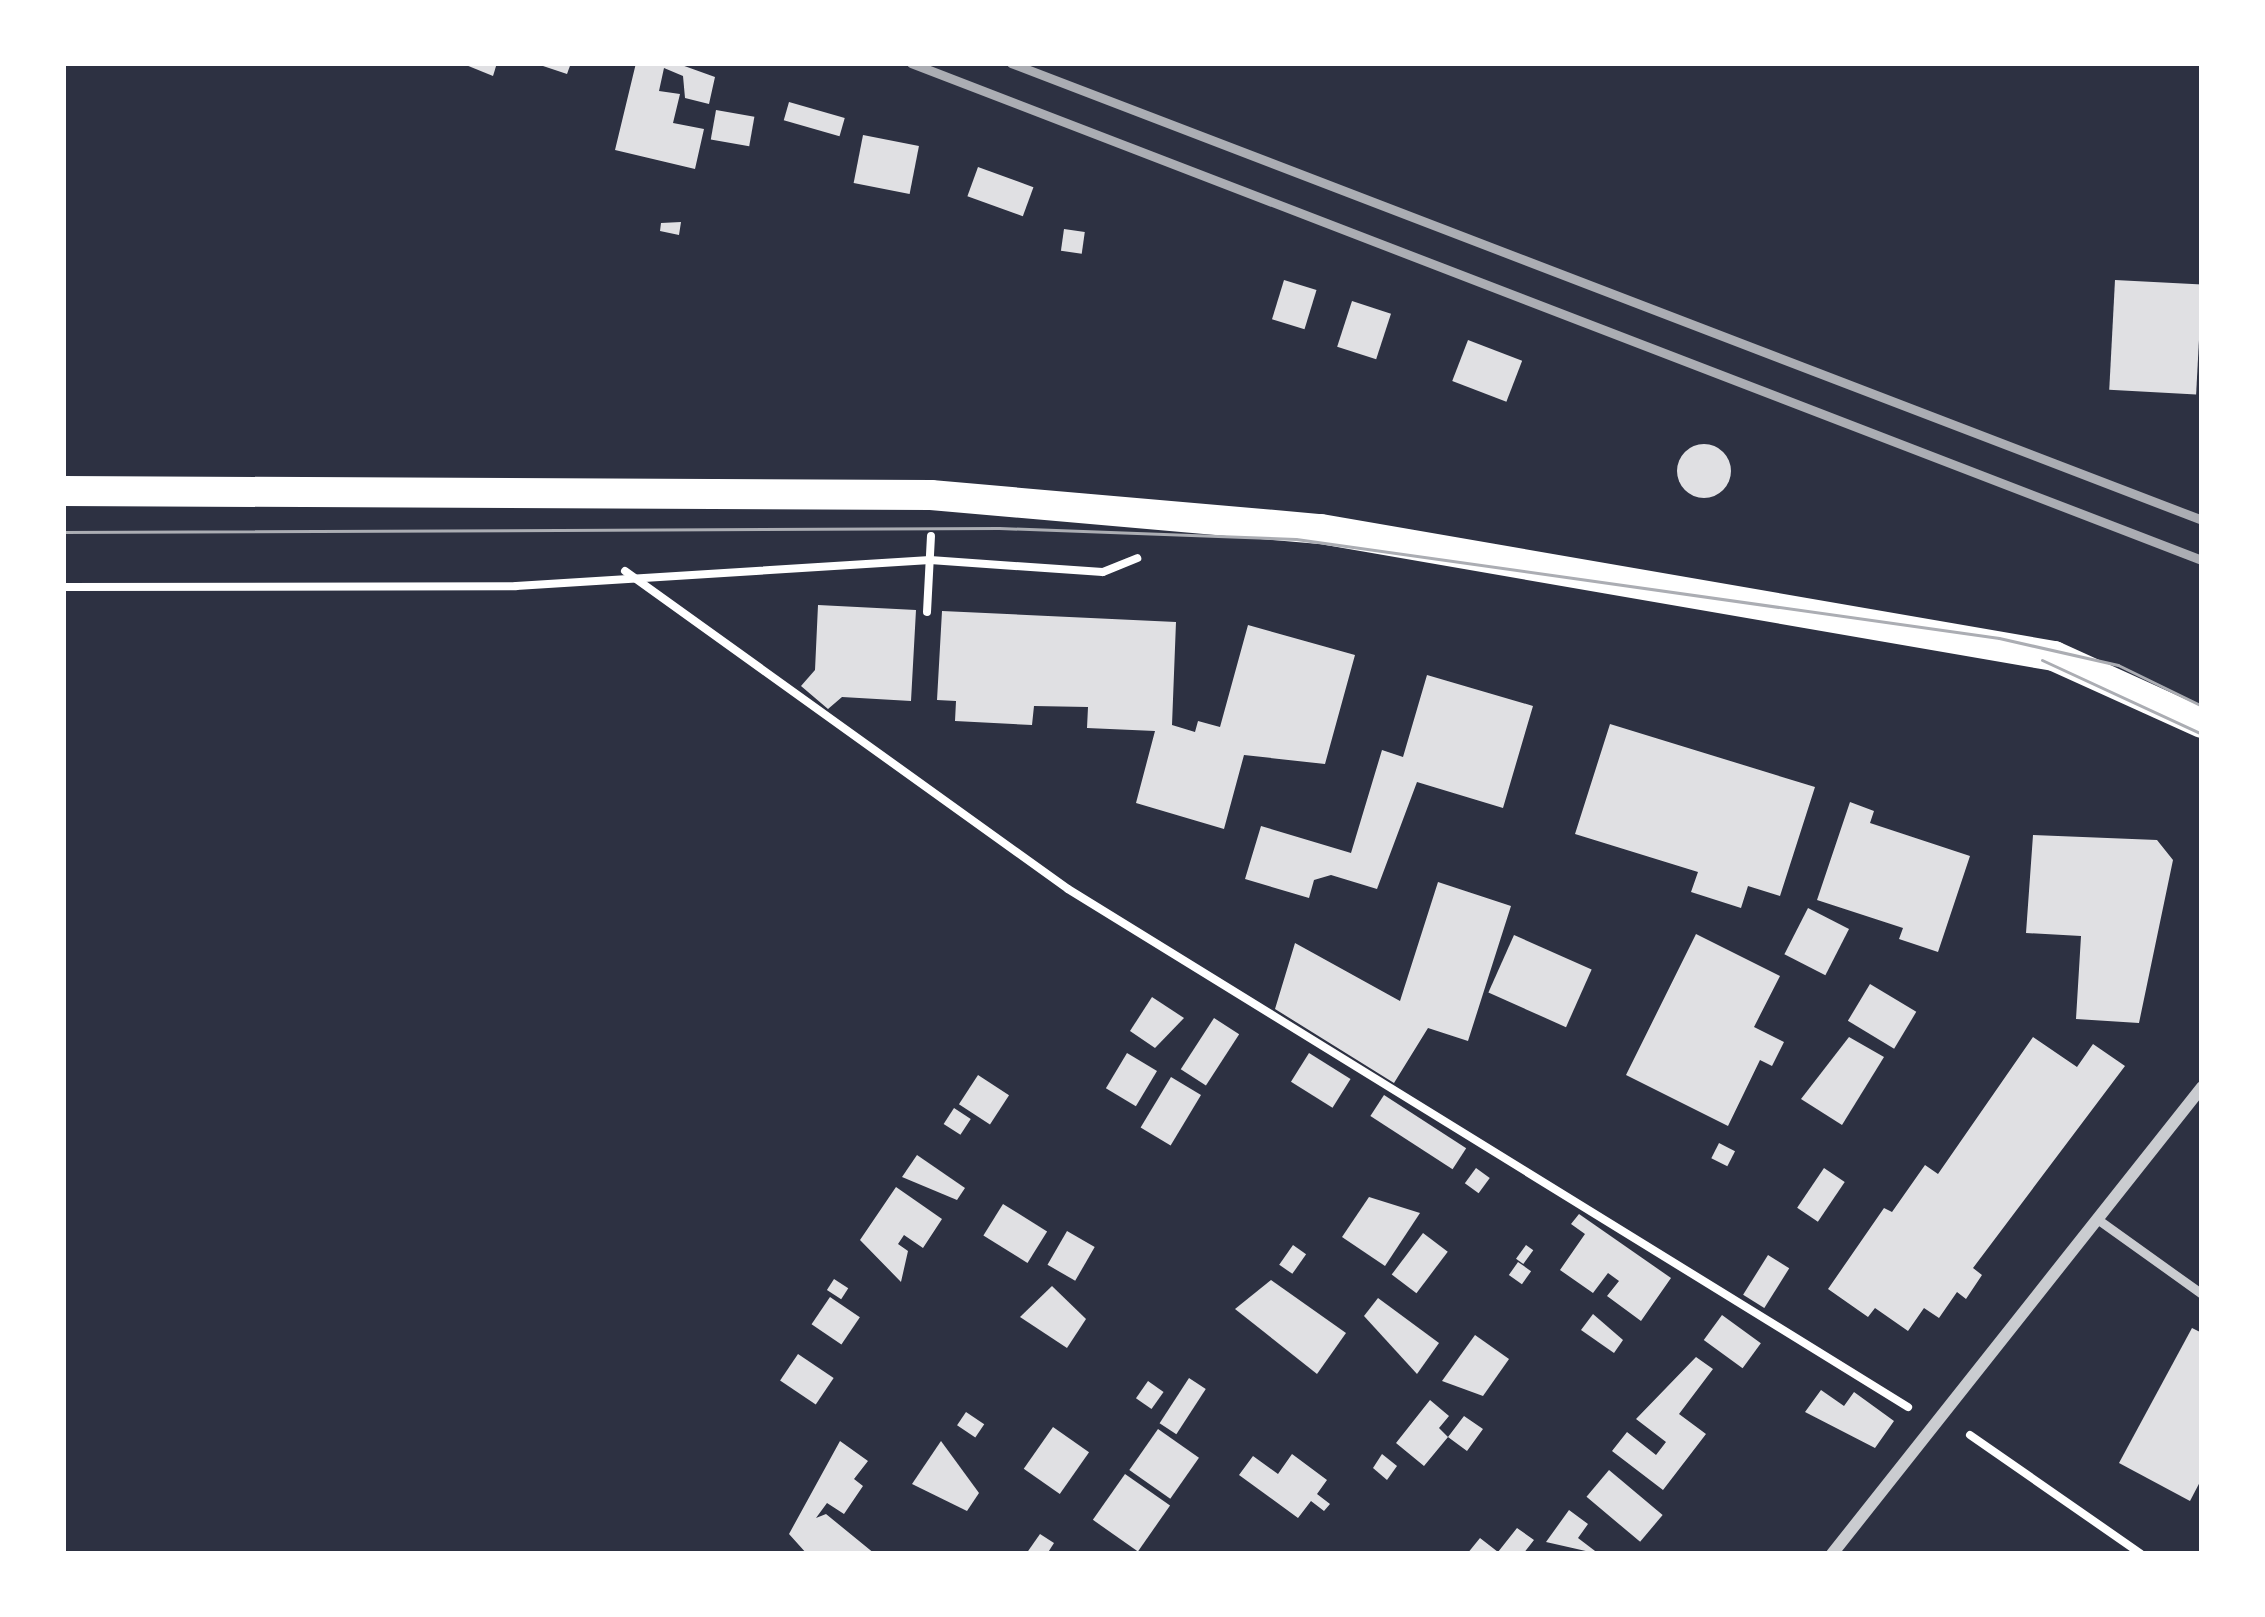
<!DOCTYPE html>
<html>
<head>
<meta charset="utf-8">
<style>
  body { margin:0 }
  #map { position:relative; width:2265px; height:1617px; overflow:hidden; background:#2d3142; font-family:"Sofia Sans Condensed",sans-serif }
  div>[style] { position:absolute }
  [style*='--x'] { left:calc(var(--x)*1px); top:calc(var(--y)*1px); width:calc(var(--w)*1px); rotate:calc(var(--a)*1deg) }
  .building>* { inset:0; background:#e0e0e3; transform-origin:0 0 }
  .round { border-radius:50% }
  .path>* { height:8px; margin:-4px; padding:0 4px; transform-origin:4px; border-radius:4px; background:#fff }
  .service>* { height:9px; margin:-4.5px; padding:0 4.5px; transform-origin:4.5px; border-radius:4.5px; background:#caccd0 }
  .minor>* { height:12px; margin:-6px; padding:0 6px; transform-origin:6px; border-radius:6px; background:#caccd0 }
  .primary>* { height:30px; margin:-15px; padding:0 15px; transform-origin:15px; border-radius:15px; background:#fff }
  .tram>* { height:3px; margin:-1.5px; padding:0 1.5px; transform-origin:1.5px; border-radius:1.5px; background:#abadb3 }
  .rail>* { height:9px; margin:-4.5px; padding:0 4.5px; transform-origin:4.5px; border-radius:4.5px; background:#abadb3 }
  span { translate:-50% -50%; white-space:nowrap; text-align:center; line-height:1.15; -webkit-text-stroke:10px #fff; paint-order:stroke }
  .frame { position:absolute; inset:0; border:66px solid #fff; pointer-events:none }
</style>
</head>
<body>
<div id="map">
  <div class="building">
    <div style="clip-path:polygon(461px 63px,497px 63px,493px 76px)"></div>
    <div style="clip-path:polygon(534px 63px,571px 63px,567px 74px)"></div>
    <div style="clip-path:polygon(636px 63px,676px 63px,715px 77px,709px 104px,685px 98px,683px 76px,664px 68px,659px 91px,680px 94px,673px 123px,704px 129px,695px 169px,615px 150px)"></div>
    <div style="left:789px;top:102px;width:58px;height:19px;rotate:16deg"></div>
    <div style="left:716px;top:110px;width:39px;height:30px;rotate:10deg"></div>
    <div style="left:863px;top:135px;width:57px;height:49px;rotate:11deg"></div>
    <div style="left:978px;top:167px;width:59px;height:31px;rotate:20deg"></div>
    <div style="clip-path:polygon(681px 222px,679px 235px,660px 231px,661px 223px)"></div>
    <div style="left:1064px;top:229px;width:21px;height:22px;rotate:8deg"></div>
    <div style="left:1284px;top:280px;width:34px;height:41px;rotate:17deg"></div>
    <div style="left:2115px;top:280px;width:87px;height:110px;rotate:3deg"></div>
    <div style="left:1352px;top:301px;width:41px;height:48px;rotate:18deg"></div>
    <div style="left:1468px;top:340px;width:58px;height:44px;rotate:21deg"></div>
    <div class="round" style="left:1677px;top:444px;width:54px;height:54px"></div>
    <div style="clip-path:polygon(818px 605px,916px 610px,911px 701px,842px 697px,828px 709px,801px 686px,815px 670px)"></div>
    <div style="clip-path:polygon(942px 611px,1176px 622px,1172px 725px,1195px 732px,1198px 721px,1220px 727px,1248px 625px,1355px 655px,1325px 764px,1244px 755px,1224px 829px,1136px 803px,1155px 731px,1087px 728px,1088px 707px,1034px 706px,1032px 725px,955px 721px,956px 701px,937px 700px)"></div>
    <div style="clip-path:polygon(1427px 675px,1533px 706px,1503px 808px,1417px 782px,1377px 889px,1331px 875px,1314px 880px,1309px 898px,1245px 879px,1261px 826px,1351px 853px,1382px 750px,1403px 757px)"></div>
    <div style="clip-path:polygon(1610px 724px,1815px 787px,1780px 896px,1748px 886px,1741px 908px,1691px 892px,1698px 872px,1575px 834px)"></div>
    <div style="clip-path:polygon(1850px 802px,1874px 811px,1870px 823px,1970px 856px,1938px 952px,1899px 939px,1903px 928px,1817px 900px)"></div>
    <div style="clip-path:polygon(2033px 835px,2157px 840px,2173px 860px,2139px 1023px,2076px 1019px,2081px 936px,2026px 933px)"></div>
    <div style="clip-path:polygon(1438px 882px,1511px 906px,1468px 1041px,1428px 1028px,1394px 1083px,1275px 1009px,1295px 943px,1400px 1001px)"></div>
    <div style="left:1808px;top:908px;width:46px;height:52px;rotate:27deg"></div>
    <div style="clip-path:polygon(1696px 934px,1780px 976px,1754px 1027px,1784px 1042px,1772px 1066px,1760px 1060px,1728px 1126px,1626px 1075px)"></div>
    <div style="left:1514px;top:935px;width:85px;height:63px;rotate:24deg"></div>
    <div style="left:1870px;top:984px;width:54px;height:43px;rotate:31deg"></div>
    <div style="clip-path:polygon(1152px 997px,1184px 1018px,1155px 1048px,1130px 1031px)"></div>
    <div style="left:1214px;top:1018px;width:30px;height:61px;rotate:33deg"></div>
    <div style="clip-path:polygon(1849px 1037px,1884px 1057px,1842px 1125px,1801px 1099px)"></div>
    <div style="clip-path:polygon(2033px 1037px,2077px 1067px,2093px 1044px,2125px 1066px,1973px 1268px,1982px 1275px,1966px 1299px,1957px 1292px,1939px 1318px,1924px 1308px,1908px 1331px,1875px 1308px,1868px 1317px,1828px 1289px,1884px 1208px,1892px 1212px,1925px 1165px,1938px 1174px)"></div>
    <div style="left:1127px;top:1053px;width:35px;height:41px;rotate:31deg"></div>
    <div style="left:1309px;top:1053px;width:49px;height:34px;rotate:32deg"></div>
    <div style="left:978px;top:1075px;width:37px;height:35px;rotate:33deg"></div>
    <div style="left:1171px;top:1077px;width:35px;height:59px;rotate:31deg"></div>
    <div style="left:1384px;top:1095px;width:98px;height:25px;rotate:33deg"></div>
    <div style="left:954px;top:1108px;width:20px;height:19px;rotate:33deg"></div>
    <div style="left:1719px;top:1143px;width:18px;height:17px;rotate:27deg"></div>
    <div style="clip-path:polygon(917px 1155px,965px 1188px,957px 1200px,902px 1177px)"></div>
    <div style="left:1476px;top:1168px;width:17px;height:19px;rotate:36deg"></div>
    <div style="left:1824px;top:1168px;width:25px;height:48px;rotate:34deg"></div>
    <div style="clip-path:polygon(896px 1187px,942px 1219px,923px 1248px,904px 1235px,898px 1244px,908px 1251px,901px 1282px,860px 1240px)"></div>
    <div style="clip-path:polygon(1369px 1197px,1420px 1213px,1385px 1266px,1342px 1237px)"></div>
    <div style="left:1003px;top:1204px;width:52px;height:37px;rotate:32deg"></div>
    <div style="clip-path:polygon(1579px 1214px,1671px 1278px,1641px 1321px,1607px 1296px,1619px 1281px,1608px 1273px,1593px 1293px,1560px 1270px,1585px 1234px,1571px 1224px)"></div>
    <div style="left:1067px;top:1231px;width:32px;height:39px;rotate:30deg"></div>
    <div style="left:1423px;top:1233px;width:31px;height:52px;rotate:37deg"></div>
    <div style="left:1293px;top:1245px;width:16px;height:24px;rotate:35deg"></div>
    <div style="left:1526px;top:1245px;width:9px;height:17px;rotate:36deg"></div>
    <div style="left:1768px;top:1255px;width:25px;height:47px;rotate:32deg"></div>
    <div style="left:1518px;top:1262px;width:16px;height:16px;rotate:35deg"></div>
    <div style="left:834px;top:1279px;width:17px;height:13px;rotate:33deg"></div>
    <div style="clip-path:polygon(1271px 1280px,1346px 1333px,1317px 1374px,1235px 1309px)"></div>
    <div style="clip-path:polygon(1052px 1286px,1086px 1319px,1067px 1348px,1020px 1317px)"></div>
    <div style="left:830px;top:1297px;width:36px;height:33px;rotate:34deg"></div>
    <div style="clip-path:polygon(1378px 1298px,1439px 1343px,1417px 1374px,1364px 1316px)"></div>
    <div style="clip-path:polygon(1593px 1314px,1623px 1340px,1614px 1353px,1581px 1330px)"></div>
    <div style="left:1722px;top:1315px;width:48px;height:31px;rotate:36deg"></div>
    <div style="clip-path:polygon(2192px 1328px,2202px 1333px,2202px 1478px,2190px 1501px,2119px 1463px)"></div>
    <div style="clip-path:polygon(1475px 1335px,1509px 1359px,1483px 1396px,1442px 1381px)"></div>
    <div style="left:798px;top:1354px;width:43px;height:32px;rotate:34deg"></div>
    <div style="clip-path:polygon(1696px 1357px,1713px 1369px,1679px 1414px,1706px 1434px,1663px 1490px,1612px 1451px,1627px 1432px,1656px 1455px,1666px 1442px,1636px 1419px)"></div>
    <div style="left:1189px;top:1378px;width:20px;height:54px;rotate:33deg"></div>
    <div style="left:1148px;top:1381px;width:19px;height:21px;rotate:35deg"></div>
    <div style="clip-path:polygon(1821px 1390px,1844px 1406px,1854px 1392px,1894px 1421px,1875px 1448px,1805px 1412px)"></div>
    <div style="clip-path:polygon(1430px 1400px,1449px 1416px,1439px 1428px,1448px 1437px,1464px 1416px,1483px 1429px,1467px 1451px,1448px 1437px,1424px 1466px,1396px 1443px)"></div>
    <div style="left:966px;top:1412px;width:22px;height:16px;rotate:34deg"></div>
    <div style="left:1053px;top:1427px;width:44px;height:51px;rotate:35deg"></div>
    <div style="left:1158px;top:1429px;width:50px;height:50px;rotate:35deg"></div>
    <div style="clip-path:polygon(840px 1441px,868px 1461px,854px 1479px,863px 1486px,844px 1514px,827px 1503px,816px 1518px,826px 1514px,875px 1554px,807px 1554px,789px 1534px)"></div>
    <div style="clip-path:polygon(941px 1441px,979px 1493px,967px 1511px,912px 1484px)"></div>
    <div style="clip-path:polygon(1292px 1454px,1327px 1480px,1317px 1494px,1330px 1504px,1324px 1511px,1311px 1501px,1298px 1518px,1239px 1475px,1253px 1456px,1278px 1474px)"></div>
    <div style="clip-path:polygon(1382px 1454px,1397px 1466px,1387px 1480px,1373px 1468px)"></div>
    <div style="left:1609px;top:1470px;width:70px;height:35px;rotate:40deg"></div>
    <div style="left:1125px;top:1474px;width:55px;height:56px;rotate:35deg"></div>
    <div style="clip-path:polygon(1569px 1510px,1588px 1524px,1578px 1538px,1599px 1554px,1546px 1542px)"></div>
    <div style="clip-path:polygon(1517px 1528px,1534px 1540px,1523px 1554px,1467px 1554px,1480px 1538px,1498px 1552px)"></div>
    <div style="clip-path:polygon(1040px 1534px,1054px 1543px,1047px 1554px,1026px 1554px)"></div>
  </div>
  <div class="path">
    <div style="--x:625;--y:571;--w:545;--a:35.67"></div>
    <div style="--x:1068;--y:889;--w:987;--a:31.66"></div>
    <div style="--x:63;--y:587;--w:453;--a:-0.1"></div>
    <div style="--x:516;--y:586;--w:415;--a:-3.6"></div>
    <div style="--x:930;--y:560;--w:173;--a:4"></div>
    <div style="--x:1103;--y:572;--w:37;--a:-22"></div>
    <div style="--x:927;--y:612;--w:76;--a:-87"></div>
    <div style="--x:1970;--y:1435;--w:208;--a:34.8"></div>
  </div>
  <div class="service">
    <div style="--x:2100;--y:1221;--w:125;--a:35.6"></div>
  </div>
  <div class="minor">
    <div style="--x:1832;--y:1554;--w:596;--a:-51.61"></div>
  </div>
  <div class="primary">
    <div style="--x:63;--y:491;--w:868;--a:0.26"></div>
    <div style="--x:931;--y:495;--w:391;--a:5"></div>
    <div style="--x:1321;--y:529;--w:744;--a:9.83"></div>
    <div style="--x:2054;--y:656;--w:162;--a:24.4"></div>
  </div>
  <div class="tram">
    <div style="--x:63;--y:532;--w:936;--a:-0.24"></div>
    <div style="--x:999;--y:528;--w:297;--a:2.1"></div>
    <div style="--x:1296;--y:539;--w:710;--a:8.02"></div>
    <div style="--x:1999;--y:638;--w:122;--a:12.8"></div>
    <div style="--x:2118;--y:665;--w:93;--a:26"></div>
    <div style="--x:2042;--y:660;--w:176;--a:24.8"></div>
  </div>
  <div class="rail">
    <div style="--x:911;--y:63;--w:1383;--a:21.06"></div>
    <div style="--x:1011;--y:63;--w:1276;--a:20.99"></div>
  </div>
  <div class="frame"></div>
</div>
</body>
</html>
